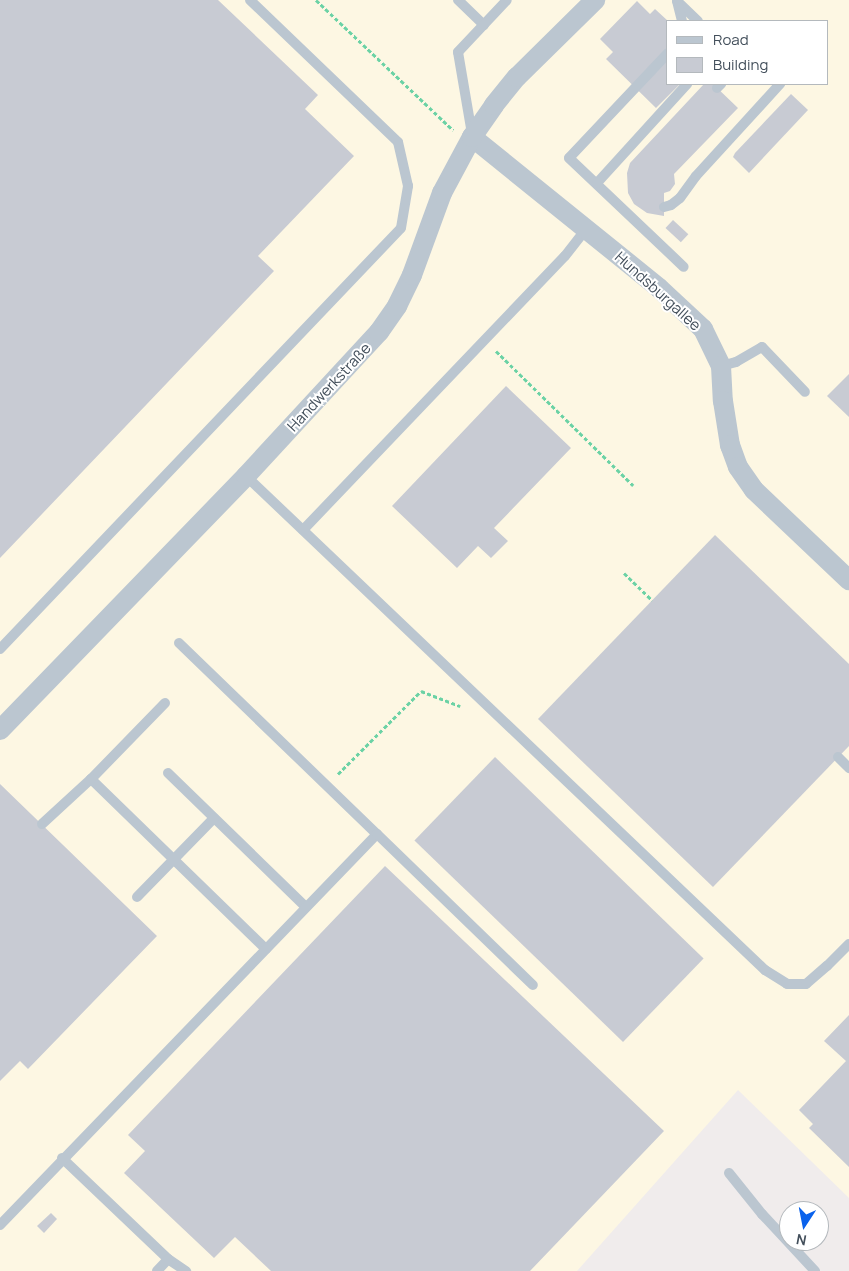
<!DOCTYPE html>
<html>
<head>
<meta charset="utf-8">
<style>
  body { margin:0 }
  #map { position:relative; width:849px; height:1271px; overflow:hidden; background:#f0ecec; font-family:Manrope,sans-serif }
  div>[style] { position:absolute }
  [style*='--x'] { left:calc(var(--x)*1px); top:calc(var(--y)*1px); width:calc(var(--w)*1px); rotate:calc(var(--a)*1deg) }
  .commercial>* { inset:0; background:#fdf7e3 }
  .building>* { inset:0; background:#c8cbd3; transform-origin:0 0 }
  .path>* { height:3px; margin-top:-1.5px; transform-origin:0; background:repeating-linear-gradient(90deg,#6bd2a5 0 4px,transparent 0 6.5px) }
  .lane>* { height:10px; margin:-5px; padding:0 5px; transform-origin:5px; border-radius:5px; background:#bbc6d0 }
  .street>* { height:20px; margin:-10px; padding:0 10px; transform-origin:10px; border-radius:10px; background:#bbc6d0 }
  span { translate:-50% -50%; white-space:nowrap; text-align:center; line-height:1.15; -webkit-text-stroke:4px #fff; paint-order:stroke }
  .street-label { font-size:15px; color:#434f5b }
  .legend { position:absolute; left:666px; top:20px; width:162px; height:65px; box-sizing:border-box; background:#fff; border:1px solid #b4b9bd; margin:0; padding:6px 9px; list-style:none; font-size:15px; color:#434f5b }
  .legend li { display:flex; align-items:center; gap:10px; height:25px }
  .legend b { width:25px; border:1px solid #b4b9bd }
  .north { position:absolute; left:779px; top:1201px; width:50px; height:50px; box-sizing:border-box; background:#fff; border:1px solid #b4b9bd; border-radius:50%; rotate:191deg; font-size:14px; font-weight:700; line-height:20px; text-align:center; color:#434f5b }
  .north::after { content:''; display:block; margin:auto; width:18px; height:22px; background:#0a62ec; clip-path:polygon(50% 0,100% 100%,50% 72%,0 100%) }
</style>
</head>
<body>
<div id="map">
  <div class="commercial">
    <div style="clip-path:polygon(evenodd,0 0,849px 0,849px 1198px,738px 1090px,577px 1271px,0 1271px,0 0,668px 21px,828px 21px,828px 84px,668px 84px,668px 21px)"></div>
  </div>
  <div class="building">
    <div style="clip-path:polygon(0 0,218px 0,318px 95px,305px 109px,354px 156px,258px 256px,274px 271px,0 558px)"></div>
    <div style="clip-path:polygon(637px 1px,650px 14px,655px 9px,668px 21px,668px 84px,680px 84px,656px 108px,606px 59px,613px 52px,600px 39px)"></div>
    <div style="clip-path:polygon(704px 84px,713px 84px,738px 108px,674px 174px,675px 184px,670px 191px,664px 193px,664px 216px,647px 213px,634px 204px,628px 193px,627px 173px,630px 163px)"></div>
    <div style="clip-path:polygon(791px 94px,808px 110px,749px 173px,733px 157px,735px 153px)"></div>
    <div style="left:673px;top:220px;width:21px;height:11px;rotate:43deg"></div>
    <div style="clip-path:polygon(849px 374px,849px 417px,827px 396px)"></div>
    <div style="clip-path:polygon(506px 386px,571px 448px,494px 528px,508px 541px,491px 558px,478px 546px,457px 568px,392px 506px)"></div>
    <div style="clip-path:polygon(715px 535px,849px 664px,849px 746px,713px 887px,538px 719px)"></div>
    <div style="left:495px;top:757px;width:290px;height:116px;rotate:44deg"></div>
    <div style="clip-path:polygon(0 784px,157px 936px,28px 1069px,20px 1061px,0 1081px)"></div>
    <div style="clip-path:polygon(385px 866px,664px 1131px,530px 1271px,271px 1271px,235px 1237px,214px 1258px,124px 1173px,145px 1151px,128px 1135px)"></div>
    <div style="clip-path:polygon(849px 1015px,849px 1167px,809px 1128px,813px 1124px,799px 1110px,846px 1061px,824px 1041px)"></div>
    <div style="clip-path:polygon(51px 1213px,57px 1219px,44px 1233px,37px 1226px)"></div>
  </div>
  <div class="path">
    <div style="--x:316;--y:0;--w:189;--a:43.5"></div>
    <div style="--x:496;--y:351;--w:192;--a:44.4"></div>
    <div style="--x:624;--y:573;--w:39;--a:44"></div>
    <div style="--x:338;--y:774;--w:117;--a:-45"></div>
    <div style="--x:421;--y:691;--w:42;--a:21"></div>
  </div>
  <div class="lane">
    <div style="--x:458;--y:0;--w:36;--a:44"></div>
    <div style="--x:677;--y:1;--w:29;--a:44"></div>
    <div style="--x:677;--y:1;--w:21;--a:76"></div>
    <div style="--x:668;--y:53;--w:144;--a:133.3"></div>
    <div style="--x:569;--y:158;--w:158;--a:43.5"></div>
    <div style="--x:717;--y:88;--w:6;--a:-45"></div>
    <div style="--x:472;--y:134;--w:83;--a:-99.7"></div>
    <div style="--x:458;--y:52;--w:71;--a:-46.7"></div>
    <div style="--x:597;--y:183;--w:134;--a:-47.7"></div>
    <div style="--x:664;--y:207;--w:7;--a:-16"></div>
    <div style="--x:671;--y:205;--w:11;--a:-38"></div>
    <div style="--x:680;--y:198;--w:27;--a:-54"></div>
    <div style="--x:696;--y:176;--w:125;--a:-47.6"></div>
    <div style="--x:721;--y:366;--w:16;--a:-15"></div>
    <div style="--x:736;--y:362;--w:30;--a:-30"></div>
    <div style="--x:762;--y:347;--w:62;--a:46.3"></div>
    <div style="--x:246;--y:476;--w:717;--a:43.59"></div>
    <div style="--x:765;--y:970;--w:26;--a:32"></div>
    <div style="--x:787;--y:984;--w:19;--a:0"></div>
    <div style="--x:806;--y:984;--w:28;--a:-41"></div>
    <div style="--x:827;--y:966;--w:31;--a:-45"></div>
    <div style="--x:303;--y:530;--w:379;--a:-46.3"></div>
    <div style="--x:565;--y:256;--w:36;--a:-52"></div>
    <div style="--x:179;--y:643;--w:275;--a:44"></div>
    <div style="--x:0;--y:649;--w:581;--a:-46.39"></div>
    <div style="--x:401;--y:228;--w:43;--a:-80.5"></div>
    <div style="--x:408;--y:186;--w:45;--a:-102.8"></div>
    <div style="--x:398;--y:142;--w:205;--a:-136.2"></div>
    <div style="--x:165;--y:703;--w:106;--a:134.2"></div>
    <div style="--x:91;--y:779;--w:244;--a:44.2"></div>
    <div style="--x:838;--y:757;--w:16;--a:45"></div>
    <div style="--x:168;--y:773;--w:192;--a:44.2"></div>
    <div style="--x:42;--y:824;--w:67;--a:-42.6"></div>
    <div style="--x:137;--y:897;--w:110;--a:-45.7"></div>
    <div style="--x:62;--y:1158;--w:146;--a:43.6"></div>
    <div style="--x:168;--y:1259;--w:22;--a:34"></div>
    <div style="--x:729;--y:1173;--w:53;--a:51.2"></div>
    <div style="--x:762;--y:1214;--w:78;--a:47.1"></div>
    <div style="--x:0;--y:1225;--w:543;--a:-46.04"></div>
    <div style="--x:377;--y:834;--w:217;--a:44.1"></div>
    <div style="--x:157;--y:1271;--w:16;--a:-47"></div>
  </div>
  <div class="street">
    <div style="--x:472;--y:137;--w:240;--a:38.9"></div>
    <div style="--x:659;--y:288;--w:60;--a:43"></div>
    <div style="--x:703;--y:329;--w:41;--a:64.1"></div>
    <div style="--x:721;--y:366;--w:35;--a:87"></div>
    <div style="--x:723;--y:401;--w:45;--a:81"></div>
    <div style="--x:730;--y:445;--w:23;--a:70"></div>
    <div style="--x:738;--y:467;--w:28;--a:55"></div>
    <div style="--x:754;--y:490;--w:131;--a:43.5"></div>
    <div style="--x:0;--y:730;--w:354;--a:-45.9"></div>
    <div style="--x:246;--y:476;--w:196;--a:-47.3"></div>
    <div style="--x:379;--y:332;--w:32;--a:-55"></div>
    <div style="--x:397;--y:306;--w:34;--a:-64"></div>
    <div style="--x:412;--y:275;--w:87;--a:-69.9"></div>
    <div style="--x:442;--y:193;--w:64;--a:-61.8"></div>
    <div style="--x:472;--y:137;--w:39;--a:-55"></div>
    <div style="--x:494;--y:105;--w:36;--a:-51"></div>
    <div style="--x:517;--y:77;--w:110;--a:-44.6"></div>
  </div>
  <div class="street-label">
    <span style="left:658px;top:291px;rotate:42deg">Hundsburgallee</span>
    <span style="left:329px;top:387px;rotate:-47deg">Handwerkstraße</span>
  </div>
  <ul class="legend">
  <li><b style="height:6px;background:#bbc6d0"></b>Road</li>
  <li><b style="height:14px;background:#c8cbd3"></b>Building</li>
  </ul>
  <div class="north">N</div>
</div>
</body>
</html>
